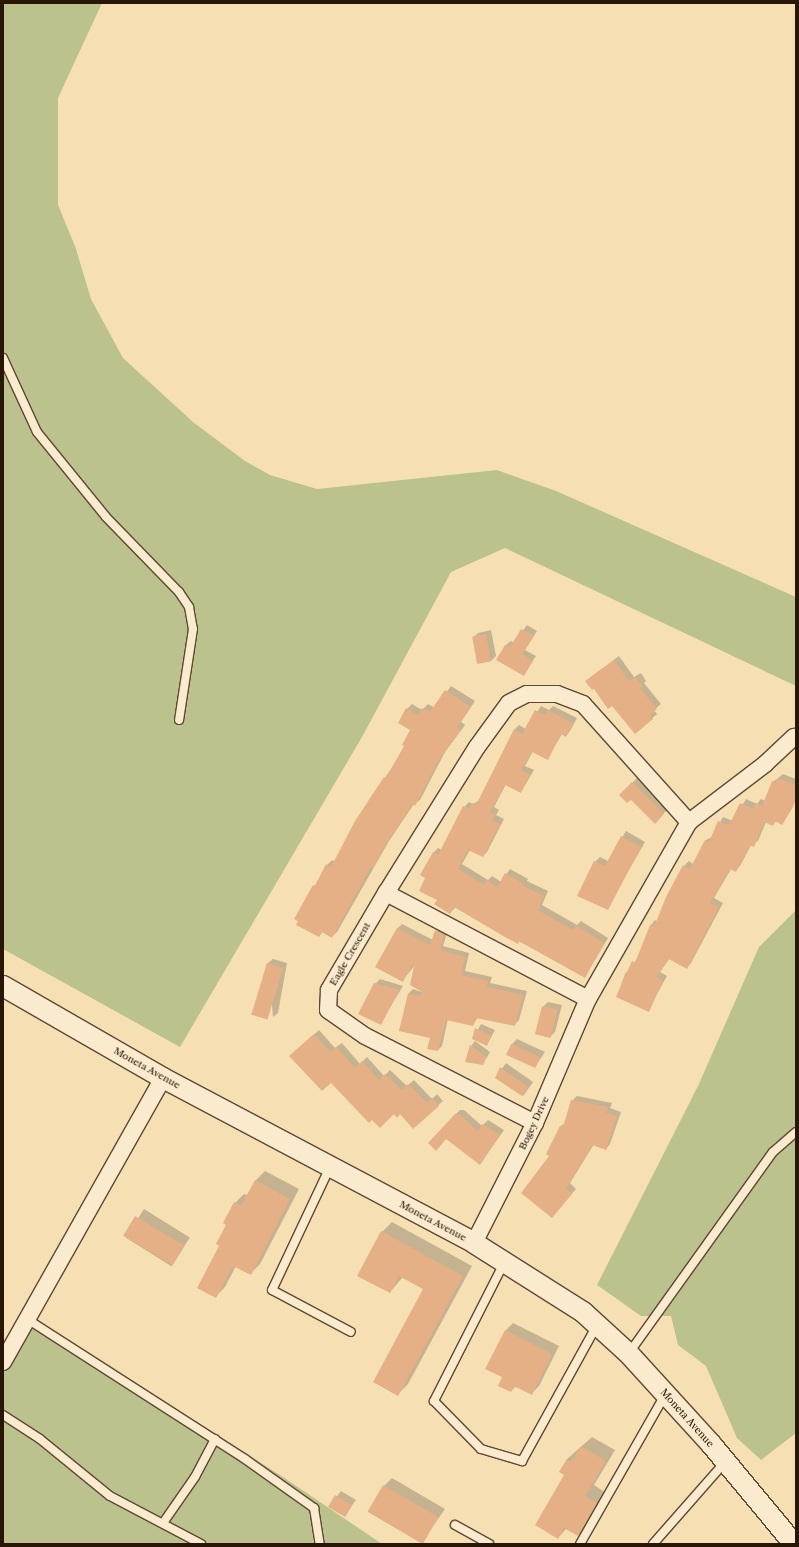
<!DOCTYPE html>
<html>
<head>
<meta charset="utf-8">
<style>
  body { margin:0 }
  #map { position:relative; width:799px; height:1547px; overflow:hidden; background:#f7dfb4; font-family:"Libre Caslon Text",serif }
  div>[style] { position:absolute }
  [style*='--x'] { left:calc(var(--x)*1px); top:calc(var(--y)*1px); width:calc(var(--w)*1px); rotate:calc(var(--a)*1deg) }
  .green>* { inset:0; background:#bbc28e }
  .shadow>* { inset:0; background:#0003; transform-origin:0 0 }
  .building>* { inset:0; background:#e6b086; transform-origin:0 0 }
  .roads { filter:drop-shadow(1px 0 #5d4832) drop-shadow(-1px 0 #5d4832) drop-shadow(0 1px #5d4832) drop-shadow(0 -1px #5d4832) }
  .service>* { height:8px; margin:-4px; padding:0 4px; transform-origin:4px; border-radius:4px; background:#faeace }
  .minor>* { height:16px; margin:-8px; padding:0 8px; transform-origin:8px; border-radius:8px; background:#faeace }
  .tertiary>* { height:20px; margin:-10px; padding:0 10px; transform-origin:10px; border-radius:10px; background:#faeace }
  span { translate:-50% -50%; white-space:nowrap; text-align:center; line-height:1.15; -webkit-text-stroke:3px #faeace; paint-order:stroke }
  .street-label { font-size:10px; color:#2a1606 }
  .frame { position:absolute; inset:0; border:4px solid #2a1606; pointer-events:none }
</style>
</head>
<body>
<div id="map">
  <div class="green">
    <div style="clip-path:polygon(3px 3px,102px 3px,58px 98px,58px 205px,75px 246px,91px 299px,123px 358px,193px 422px,245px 461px,270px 475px,317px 489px,497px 470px,556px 491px,796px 597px,796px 686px,505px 548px,451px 572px,362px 737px,180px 1047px,3px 949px)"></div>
    <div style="clip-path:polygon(796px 910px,796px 1433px,761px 1460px,737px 1438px,706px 1366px,678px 1345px,671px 1316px,641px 1316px,597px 1285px,698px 1086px,759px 947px)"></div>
    <div style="clip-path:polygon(38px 1320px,286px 1479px,382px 1544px,3px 1544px,3px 1373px)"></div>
  </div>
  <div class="shadow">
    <div style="clip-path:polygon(527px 625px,537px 631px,525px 650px,536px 656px,523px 675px,498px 659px,506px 645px,511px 641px,514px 643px)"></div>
    <div style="clip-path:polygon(491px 630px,496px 656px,491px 661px,473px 638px,478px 633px)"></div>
    <div style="clip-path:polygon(619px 656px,634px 677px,641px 673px,646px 681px,644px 683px,661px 704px,654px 710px,657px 714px,635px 733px,612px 704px,586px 681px)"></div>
    <div style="clip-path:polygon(451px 686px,475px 701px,461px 722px,465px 725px,445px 752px,420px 800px,414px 804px,389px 841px,337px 932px,332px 936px,323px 932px,319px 936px,295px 919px,327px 865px,332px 860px,335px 862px,356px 822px,406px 746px,411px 729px,407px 709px,412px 704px,422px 710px,428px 704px,435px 708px)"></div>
    <div style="clip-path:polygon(541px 706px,549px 710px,553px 706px,577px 718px,570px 731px,566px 736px,562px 734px,547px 759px,533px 751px,525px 766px,534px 770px,521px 792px,506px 784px,494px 807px,499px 810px,496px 815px,504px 819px,487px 852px,483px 856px,470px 850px,462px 864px,488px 880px,492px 876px,501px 882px,510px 869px,528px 879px,527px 881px,548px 891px,542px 905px,577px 925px,581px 921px,608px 938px,585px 977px,456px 907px,450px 913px,438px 900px,427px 878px,421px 875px,434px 852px,438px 848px,442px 850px,464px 807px,469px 802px,473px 804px,480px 800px,514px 730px,519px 725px,526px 729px)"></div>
    <div style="clip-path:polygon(783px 774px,796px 779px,796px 800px,782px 823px,777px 820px,773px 825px,766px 822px,758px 841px,751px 845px,740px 866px,735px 871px,731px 869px,714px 898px,723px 903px,691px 963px,687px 968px,670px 958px,660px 972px,667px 976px,648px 1010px,617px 996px,625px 974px,638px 958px,651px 925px,655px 920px,658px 922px,684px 866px,689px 861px,693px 864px,706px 840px,712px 837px,723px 817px,733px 821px,746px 799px,757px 804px,761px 799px,765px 801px,773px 782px)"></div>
    <div style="clip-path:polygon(638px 777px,668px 809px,655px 822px,631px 798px,620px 795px)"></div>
    <div style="clip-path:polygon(626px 831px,645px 842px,607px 908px,595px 862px,600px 857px,608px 861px)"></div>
    <div style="clip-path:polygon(402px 924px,433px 940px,441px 926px,448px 930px,443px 946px,469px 953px,465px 971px,492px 977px,490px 983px,527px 991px,519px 1020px,514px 1025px,478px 1017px,473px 1025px,448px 1019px,442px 1046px,438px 1050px,409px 993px,413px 989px,422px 992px,415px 965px,403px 980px,397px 929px)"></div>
    <div style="clip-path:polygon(273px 959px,287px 963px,278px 1013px,273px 1017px,268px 963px)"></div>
    <div style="clip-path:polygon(380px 979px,403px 986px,380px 1024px,375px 984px)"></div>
    <div style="clip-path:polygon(548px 1002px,562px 1005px,555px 1032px,550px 1037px,543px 1007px)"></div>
    <div style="clip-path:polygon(481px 1024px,495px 1030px,487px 1045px,473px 1039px)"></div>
    <div style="clip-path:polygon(319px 1030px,335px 1048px,342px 1043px,360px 1064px,367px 1057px,384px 1076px,390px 1070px,407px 1086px,414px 1080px,432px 1099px,437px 1094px,443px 1101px,413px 1128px,400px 1113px,394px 1113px,331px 1082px,295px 1051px)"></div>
    <div style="clip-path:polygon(517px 1039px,545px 1052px,535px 1067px,512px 1044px)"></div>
    <div style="clip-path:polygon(475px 1041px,490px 1052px,483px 1064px,471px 1046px)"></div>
    <div style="left:506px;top:1063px;width:33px;height:17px;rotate:35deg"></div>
    <div style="clip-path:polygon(577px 1096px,612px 1103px,610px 1108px,621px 1112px,610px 1144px,606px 1149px,594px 1144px,570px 1183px,576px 1189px,556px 1212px,551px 1156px,560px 1127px,566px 1122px,572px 1101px)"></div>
    <div style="clip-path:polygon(460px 1110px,464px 1110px,482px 1126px,488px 1120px,504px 1130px,480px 1164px,455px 1115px)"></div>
    <div style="clip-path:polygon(265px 1171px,299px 1189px,260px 1264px,250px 1274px,236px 1266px,225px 1287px,216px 1296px,220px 1246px,235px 1203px,244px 1194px,248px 1195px,255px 1181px)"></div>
    <div style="left:144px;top:1209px;width:54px;height:34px;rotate:32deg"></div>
    <div style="clip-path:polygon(392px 1222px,472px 1266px,408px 1384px,398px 1394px,425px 1288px,403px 1277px,390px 1292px,382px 1232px)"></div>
    <div style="clip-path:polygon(513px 1323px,559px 1346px,539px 1386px,532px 1393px,516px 1386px,511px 1391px,506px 1330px)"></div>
    <div style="clip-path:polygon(592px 1437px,615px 1450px,594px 1485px,606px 1493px,588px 1525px,578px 1535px,567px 1528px,558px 1538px,565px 1475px,560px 1472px,567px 1459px)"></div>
    <div style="clip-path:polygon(392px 1478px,445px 1509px,421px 1543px,369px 1512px,384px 1486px)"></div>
    <div style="clip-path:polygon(341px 1491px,356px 1500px,344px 1516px,329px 1507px)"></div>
  </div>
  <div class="building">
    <div style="clip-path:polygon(521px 629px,534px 636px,522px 654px,533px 661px,524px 676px,496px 660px,505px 645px,510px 647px)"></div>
    <div style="left:486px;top:634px;width:28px;height:14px;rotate:80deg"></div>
    <div style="clip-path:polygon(614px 660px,629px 681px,636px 677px,642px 686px,640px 688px,657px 709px,650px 715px,653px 719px,635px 734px,612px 706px,608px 709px,594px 689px,592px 690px,585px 681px)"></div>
    <div style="clip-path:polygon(445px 690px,471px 707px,457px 727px,461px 730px,440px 758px,415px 806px,413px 804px,384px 847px,373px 868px,371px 867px,332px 938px,322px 932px,319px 937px,296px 925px,298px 921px,294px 919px,313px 885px,315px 886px,326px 864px,331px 867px,355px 821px,384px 777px,386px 778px,404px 746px,402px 745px,410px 730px,398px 723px,406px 708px,418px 715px,422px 708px,430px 712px)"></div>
    <div style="clip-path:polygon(535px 710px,545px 715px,548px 710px,573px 723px,566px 737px,561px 734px,548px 760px,532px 752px,521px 770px,530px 774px,521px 793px,505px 785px,490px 812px,495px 815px,492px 820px,500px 824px,483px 857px,468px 850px,458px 869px,484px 885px,486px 880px,497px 887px,505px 873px,524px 884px,523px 886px,544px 896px,538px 910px,573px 930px,576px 925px,604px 943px,585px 978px,519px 941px,518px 944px,505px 937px,454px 907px,450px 914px,434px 904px,437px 900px,419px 891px,425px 878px,420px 875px,433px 852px,438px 855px,463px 806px,469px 809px,472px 803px,476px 805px,514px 729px,522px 734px)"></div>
    <div style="clip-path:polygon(778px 778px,796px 785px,796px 798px,793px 807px,782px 825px,775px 821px,773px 826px,764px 822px,754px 847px,750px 845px,736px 872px,730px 869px,710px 903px,719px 907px,687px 969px,669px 959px,656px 977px,663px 981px,649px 1012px,616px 997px,632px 961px,635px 963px,650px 925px,654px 927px,666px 897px,683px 865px,689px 869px,692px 864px,695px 865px,693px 863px,705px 840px,709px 842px,718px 821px,729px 825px,740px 803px,753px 809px,756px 803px,762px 806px,772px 781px,776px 783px)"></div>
    <div style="clip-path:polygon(632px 782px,664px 814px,655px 824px,631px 800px,627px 803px,619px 795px)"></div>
    <div style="clip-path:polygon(621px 836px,641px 847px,608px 910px,577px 896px,594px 861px,605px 866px)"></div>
    <div style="clip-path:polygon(397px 928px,430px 945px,435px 930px,444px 934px,440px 950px,465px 957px,461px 975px,488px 981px,487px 987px,523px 995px,515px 1026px,476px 1018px,473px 1026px,446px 1020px,438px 1051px,427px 1049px,430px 1038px,399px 1031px,408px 993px,420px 996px,422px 992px,410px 985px,414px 966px,412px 965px,403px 982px,375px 967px)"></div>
    <div style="left:267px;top:963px;width:17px;height:54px;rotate:17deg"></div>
    <div style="clip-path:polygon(374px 983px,399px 990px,381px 1025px,358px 1014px)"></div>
    <div style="left:542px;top:1006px;width:16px;height:29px;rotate:14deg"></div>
    <div style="clip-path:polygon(475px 1028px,491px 1035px,487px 1046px,472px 1039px)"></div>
    <div style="clip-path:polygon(314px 1034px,330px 1052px,336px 1047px,355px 1068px,362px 1061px,379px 1080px,385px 1074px,402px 1090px,408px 1084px,427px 1103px,432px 1098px,439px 1106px,413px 1129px,400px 1114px,397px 1118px,394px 1114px,380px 1128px,372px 1120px,369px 1123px,331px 1083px,322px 1091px,289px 1056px)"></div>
    <div style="left:511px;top:1044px;width:32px;height:12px;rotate:24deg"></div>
    <div style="clip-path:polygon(470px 1045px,486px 1057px,483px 1065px,465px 1062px)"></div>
    <div style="clip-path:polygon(500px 1067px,528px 1087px,522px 1096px,495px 1078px)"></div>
    <div style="clip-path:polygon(571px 1100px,608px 1107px,606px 1113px,617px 1116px,606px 1150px,592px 1145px,566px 1188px,572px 1194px,552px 1218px,521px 1193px,549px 1156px,546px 1154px,560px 1126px,563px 1127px)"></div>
    <div style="clip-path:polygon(455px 1114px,459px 1114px,478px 1131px,482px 1124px,500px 1135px,480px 1165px,446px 1139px,436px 1151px,428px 1143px)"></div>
    <div style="clip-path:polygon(255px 1180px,290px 1199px,251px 1275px,233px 1266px,216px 1298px,197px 1288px,219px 1246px,216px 1244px,226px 1225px,223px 1223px,234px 1202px,241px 1206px)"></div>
    <div style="left:135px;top:1216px;width:57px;height:23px;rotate:31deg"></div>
    <div style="clip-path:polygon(381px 1231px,463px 1276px,398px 1396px,373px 1382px,423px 1289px,399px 1276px,390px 1293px,357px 1276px)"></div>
    <div style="clip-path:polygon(505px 1330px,552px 1354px,532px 1395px,514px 1386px,511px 1392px,498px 1386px,502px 1377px,485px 1369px)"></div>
    <div style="clip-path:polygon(581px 1446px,606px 1461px,585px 1496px,597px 1503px,578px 1536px,564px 1528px,558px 1539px,535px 1525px,564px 1475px,559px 1472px,567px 1459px,571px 1462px)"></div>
    <div style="left:383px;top:1485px;width:64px;height:31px;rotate:30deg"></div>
    <div style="left:335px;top:1495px;width:20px;height:14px;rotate:30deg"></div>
  </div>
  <div class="roads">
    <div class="service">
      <div style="--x:3;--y:358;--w:81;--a:65.3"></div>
      <div style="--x:37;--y:432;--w:109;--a:50.9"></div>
      <div style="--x:106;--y:517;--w:105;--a:45.8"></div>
      <div style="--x:179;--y:592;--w:18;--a:56"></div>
      <div style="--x:189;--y:607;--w:22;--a:80"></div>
      <div style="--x:193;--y:629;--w:92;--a:98.7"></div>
      <div style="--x:330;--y:1167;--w:136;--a:115.2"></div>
      <div style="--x:272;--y:1290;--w:89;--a:28"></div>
      <div style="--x:504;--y:1263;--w:155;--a:116.9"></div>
      <div style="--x:434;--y:1401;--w:67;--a:45.6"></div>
      <div style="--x:481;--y:1449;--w:43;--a:16.3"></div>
      <div style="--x:522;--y:1461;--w:155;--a:-61.1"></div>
      <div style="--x:27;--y:1319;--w:259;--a:32.7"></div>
      <div style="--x:245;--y:1459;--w:85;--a:35.4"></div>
      <div style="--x:314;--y:1508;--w:36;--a:81"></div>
      <div style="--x:629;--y:1353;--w:247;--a:-54.4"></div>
      <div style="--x:773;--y:1152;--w:30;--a:-41"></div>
      <div style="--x:3;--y:1415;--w:44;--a:33"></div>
      <div style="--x:40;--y:1439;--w:90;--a:39.2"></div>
      <div style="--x:110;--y:1496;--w:103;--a:27.8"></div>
      <div style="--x:163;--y:1523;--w:56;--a:-55.2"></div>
      <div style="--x:195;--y:1477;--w:43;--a:-62.2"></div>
      <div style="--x:455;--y:1525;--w:39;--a:29"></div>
      <div style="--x:580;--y:1544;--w:172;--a:-60.3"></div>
      <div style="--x:653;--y:1544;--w:109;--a:-48.7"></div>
    </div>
    <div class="minor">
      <div style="--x:386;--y:893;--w:228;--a:27.7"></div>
      <div style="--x:535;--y:1123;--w:191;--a:-152.9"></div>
      <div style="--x:365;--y:1036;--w:45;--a:-144.9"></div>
      <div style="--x:328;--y:1010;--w:20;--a:-87"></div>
      <div style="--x:329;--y:990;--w:113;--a:-59.6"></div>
      <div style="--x:386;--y:893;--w:172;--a:-58.1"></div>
      <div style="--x:477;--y:747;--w:54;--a:-54"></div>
      <div style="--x:509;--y:703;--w:20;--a:-27"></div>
      <div style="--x:527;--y:694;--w:30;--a:0"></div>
      <div style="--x:557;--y:694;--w:28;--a:21"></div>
      <div style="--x:583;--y:704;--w:159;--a:48.1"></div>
      <div style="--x:474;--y:1243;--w:135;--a:-63.1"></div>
      <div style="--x:535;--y:1123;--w:135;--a:-66.9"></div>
      <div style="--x:588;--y:999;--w:204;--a:-60.3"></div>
      <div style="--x:689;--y:822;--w:96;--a:-37.3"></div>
      <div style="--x:765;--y:764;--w:40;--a:-43"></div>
      <div style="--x:3;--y:1362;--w:326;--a:-60.6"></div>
    </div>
    <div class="tertiary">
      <div style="--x:3;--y:986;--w:185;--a:29.9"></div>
      <div style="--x:163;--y:1078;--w:352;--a:27.9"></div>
      <div style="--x:474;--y:1243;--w:129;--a:32.3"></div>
      <div style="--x:583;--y:1312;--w:61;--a:42.3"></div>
      <div style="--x:628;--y:1353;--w:123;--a:47.6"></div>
      <div style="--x:711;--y:1444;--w:130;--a:50.3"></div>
    </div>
  </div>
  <div class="street-label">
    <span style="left:350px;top:954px;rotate:-60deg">Eagle Crescent</span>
    <span style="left:147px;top:1068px;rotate:29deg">Moneta Avenue</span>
    <span style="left:534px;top:1123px;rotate:-65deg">Bogey Drive</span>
    <span style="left:433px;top:1221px;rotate:28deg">Moneta Avenue</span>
    <span style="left:687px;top:1418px;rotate:48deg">Moneta Avenue</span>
  </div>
  <div class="frame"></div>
</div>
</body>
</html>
